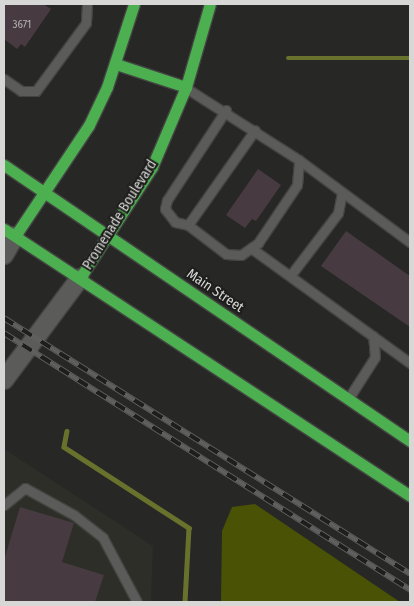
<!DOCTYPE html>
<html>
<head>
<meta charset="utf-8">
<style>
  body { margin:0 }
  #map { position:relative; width:414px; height:606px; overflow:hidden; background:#272726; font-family:"Fira Sans Condensed",sans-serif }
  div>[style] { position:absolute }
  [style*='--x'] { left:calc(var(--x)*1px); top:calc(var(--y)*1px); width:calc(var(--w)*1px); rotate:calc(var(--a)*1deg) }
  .built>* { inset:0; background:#2c2e27 }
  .forest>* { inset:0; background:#4a5205 }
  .stream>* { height:4.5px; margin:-2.25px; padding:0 2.25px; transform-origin:2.25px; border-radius:2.25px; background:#69722c }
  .building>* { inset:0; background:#473a40 }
  .roads { filter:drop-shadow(1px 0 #444443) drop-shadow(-1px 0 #444443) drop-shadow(0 1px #444443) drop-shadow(0 -1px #444443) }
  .lane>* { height:9px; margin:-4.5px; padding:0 4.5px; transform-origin:4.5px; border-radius:4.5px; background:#5b5b5a }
  .street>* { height:18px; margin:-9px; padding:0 9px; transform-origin:9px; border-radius:9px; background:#5b5b5a }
  .fast>* { height:11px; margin:-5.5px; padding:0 5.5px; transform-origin:5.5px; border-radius:5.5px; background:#4caf50 }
  .rail>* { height:5.5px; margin-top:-2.75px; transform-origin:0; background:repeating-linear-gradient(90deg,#1e1e1c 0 11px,#5f5f5f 0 22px); box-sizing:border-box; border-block:1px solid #5f5f5f }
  span { translate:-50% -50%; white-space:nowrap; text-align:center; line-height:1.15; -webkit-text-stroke:4px #1e1e1c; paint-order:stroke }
  .number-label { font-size:11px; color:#b3b0b0 }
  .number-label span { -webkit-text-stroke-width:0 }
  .street-label { font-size:14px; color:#d7d8d6 }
  .frame { position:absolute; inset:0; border:5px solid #d7d8d6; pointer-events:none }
</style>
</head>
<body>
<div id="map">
  <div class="built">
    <div style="clip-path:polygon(4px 449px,153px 546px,151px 602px,4px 602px)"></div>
  </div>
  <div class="forest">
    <div style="clip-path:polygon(255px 504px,400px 602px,221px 602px,222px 531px,232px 507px)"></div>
  </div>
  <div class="stream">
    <div style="--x:288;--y:58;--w:122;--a:0"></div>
    <div style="--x:67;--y:431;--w:16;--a:101"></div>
    <div style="--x:64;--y:447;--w:149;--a:32.9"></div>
    <div style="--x:189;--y:528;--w:74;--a:93.1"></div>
  </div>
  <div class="building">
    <div style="clip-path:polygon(4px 4px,43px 4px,51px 9px,25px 47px,21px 44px,17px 49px,4px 39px)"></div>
    <div style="clip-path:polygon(258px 169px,281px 185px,256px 221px,252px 219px,245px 228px,226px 215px)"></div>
    <div style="clip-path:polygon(346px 231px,410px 276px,410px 327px,321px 266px)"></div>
    <div style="clip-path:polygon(20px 507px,74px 523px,62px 562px,104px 575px,95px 602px,4px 602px,4px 560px)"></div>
  </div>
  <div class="roads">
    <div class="lane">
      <div style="--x:4;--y:79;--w:21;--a:35"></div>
      <div style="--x:21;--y:91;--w:15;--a:0"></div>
      <div style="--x:36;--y:91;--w:84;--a:-53.7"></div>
      <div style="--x:86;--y:23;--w:19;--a:-87"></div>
      <div style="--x:186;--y:88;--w:134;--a:32.5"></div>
      <div style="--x:299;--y:160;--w:138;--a:36.5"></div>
      <div style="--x:226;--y:110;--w:108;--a:123.2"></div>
      <div style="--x:167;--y:200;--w:9;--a:103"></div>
      <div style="--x:165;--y:209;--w:16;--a:52"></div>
      <div style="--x:175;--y:222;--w:13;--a:13"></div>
      <div style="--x:188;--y:225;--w:48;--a:37.3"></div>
      <div style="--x:226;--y:254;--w:15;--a:4"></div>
      <div style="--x:241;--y:255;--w:21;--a:-35"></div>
      <div style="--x:258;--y:243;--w:70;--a:-56.1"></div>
      <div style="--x:297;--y:185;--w:25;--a:-85"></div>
      <div style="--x:188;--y:225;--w:116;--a:-54.8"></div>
      <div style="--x:251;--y:248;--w:196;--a:35.9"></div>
      <div style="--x:290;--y:276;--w:79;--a:-52.7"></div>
      <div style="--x:338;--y:213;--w:20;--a:-79"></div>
      <div style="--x:350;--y:396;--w:46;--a:-57.3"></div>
      <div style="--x:375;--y:357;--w:21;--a:-95"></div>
      <div style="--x:4;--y:505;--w:27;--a:-39"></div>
      <div style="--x:25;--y:488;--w:56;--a:28.9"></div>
      <div style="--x:74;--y:515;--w:37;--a:38"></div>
      <div style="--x:103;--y:538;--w:72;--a:62"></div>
    </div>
    <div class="street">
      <div style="--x:4;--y:255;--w:22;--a:-60"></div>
      <div style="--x:4;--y:380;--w:127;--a:-53.3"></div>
    </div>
    <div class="fast">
      <div style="--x:116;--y:64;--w:74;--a:18.2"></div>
      <div style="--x:4;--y:165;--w:491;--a:34.2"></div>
      <div style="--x:4;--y:229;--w:486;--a:33.3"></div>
      <div style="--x:15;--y:236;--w:133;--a:-56.3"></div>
      <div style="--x:89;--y:125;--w:42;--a:-64.7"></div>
      <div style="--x:107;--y:87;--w:87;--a:-72"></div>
      <div style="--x:80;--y:278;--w:132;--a:-57"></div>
      <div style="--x:152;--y:167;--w:87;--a:-67"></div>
      <div style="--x:186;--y:87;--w:86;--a:-73.9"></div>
    </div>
  </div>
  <div class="rail">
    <div style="--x:4;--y:318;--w:480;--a:32.2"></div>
    <div style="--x:4;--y:333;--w:481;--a:32.3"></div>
  </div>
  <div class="number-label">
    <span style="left:22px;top:25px">3671</span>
  </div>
  <div class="street-label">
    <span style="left:120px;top:215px;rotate:-58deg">Promenade Boulevard</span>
    <span style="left:215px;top:291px;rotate:34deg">Main Street</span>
  </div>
  <div class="frame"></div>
</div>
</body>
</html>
